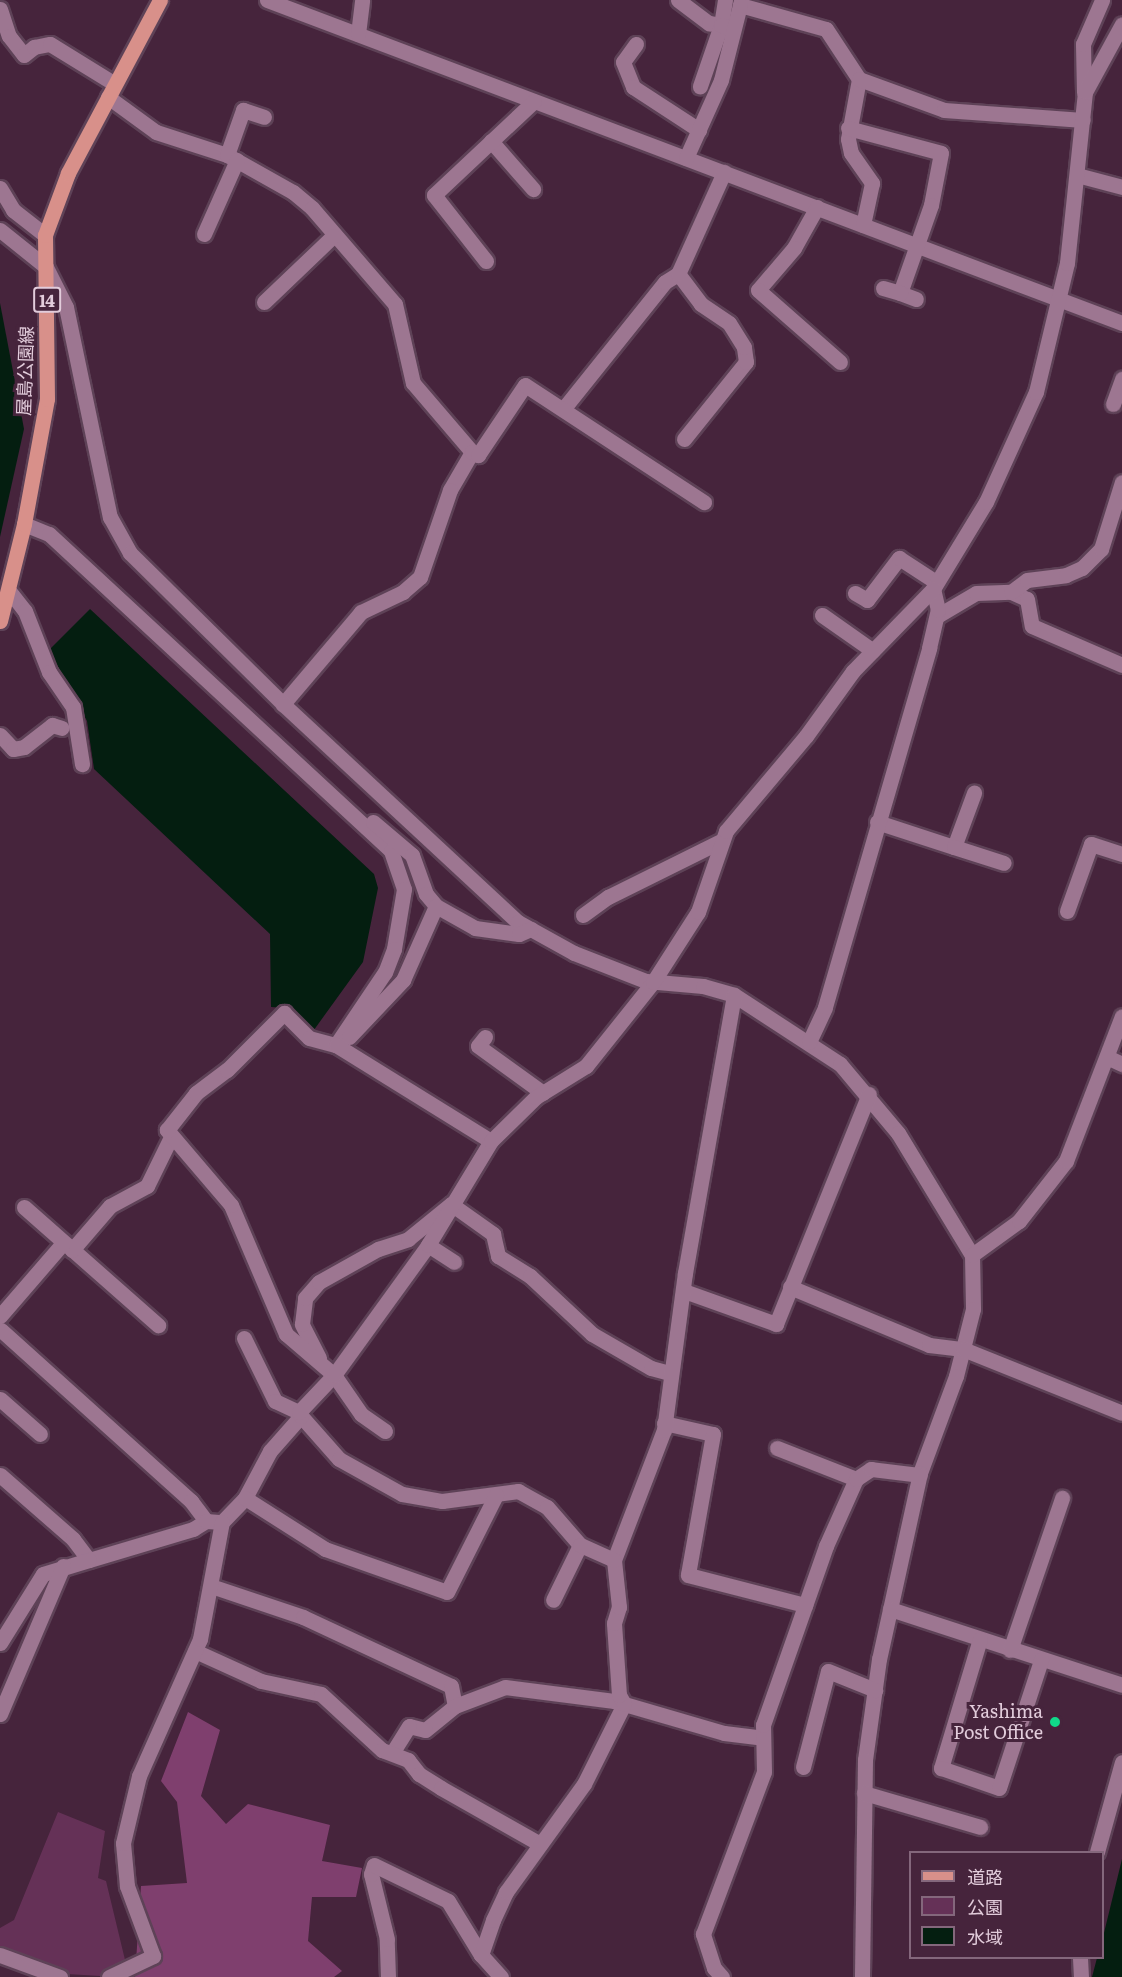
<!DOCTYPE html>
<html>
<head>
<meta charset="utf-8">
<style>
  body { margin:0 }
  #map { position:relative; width:1122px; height:1977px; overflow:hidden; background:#46243c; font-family:Literata,"Noto Sans JP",serif }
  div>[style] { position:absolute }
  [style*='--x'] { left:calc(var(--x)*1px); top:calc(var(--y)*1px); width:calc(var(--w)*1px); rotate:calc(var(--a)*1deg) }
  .green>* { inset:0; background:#653157 }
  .forest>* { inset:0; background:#7f3f6e }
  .water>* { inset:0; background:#041e10 }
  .roads { filter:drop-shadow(2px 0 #5e4257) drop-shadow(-2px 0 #5e4257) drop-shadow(0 2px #5e4257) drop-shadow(0 -2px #5e4257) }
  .minor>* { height:15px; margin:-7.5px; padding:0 7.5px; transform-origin:7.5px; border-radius:7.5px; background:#9d7691 }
  .major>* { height:15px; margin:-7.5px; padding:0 7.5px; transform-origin:7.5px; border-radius:7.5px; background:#d8908a }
  .dots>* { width:16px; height:16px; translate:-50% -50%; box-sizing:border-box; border:3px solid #46243c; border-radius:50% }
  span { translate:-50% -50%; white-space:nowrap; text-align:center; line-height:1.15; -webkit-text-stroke:6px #46243c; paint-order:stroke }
  .shield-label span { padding:2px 4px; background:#46243c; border:2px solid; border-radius:4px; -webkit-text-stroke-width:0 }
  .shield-label { font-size:16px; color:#e2ccdb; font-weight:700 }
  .street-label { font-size:18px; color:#e2ccdb }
  .poi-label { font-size:18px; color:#e2ccdb }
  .right { translate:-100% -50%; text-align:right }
  .legend { position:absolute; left:909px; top:1851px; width:195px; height:108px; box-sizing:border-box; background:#46243c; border:2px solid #84677c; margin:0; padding:8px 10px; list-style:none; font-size:18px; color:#e2ccdb }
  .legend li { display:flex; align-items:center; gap:12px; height:30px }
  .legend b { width:30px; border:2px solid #84677c }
</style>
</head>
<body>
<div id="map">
  <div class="green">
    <div style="clip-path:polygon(58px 1812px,105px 1831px,98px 1878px,106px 1881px,126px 1964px,100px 1976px,67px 1974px,0 1950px,0 1928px,14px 1920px)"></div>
  </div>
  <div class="forest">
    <div style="clip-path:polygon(188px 1712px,220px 1730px,201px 1796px,226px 1824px,248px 1804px,330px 1825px,322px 1861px,362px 1868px,356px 1897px,312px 1897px,308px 1941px,342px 1971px,334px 1977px,135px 1977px,141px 1886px,187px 1883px,177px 1802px,161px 1781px)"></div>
  </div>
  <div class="water">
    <div style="clip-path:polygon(0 303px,24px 429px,0 537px)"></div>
    <div style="clip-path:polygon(90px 609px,374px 874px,378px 888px,363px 962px,311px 1034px,288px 1008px,271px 1007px,270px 934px,94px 769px,87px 721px,49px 650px)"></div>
    <div style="clip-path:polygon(1122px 1859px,1122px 1977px,1092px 1977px,1097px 1958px,1102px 1958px,1103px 1937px)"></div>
  </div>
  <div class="roads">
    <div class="minor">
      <div style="--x:267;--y:0;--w:914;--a:20.7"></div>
      <div style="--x:678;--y:0;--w:39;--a:37"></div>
      <div style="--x:709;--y:23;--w:12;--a:9"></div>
      <div style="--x:721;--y:25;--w:65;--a:109"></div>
      <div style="--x:725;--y:0;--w:25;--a:99"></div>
      <div style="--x:721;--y:25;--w:7;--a:16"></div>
      <div style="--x:741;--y:0;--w:5;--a:101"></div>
      <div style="--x:740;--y:5;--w:89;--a:15.6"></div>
      <div style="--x:826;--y:29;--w:60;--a:56.6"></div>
      <div style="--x:859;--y:79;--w:61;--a:100.4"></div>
      <div style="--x:848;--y:139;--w:14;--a:78"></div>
      <div style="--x:851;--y:153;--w:37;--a:55"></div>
      <div style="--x:872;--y:183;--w:43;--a:102.1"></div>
      <div style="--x:0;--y:9;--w:28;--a:72"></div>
      <div style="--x:9;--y:36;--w:24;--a:52"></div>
      <div style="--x:24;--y:55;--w:13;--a:-39"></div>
      <div style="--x:34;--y:47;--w:16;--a:-11"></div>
      <div style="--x:50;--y:44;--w:76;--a:31.6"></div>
      <div style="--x:358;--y:34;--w:34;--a:-83"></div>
      <div style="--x:636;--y:44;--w:22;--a:126"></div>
      <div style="--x:623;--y:62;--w:27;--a:68"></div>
      <div style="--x:633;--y:87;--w:79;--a:33.1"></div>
      <div style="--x:859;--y:79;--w:90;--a:20"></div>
      <div style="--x:944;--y:110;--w:139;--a:4.1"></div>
      <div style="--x:1084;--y:92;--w:48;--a:-91.2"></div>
      <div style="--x:1083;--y:44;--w:48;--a:-66.6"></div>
      <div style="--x:108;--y:97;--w:59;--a:36.1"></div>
      <div style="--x:156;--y:132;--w:75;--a:17.9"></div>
      <div style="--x:227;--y:155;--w:76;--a:29.3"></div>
      <div style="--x:293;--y:192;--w:25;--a:40"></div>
      <div style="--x:312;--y:208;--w:127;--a:49.2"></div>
      <div style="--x:395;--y:304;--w:81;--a:77.2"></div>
      <div style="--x:413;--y:383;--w:91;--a:49.5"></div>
      <div style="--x:472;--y:452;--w:44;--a:120.1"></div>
      <div style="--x:450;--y:490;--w:92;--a:109"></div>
      <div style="--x:420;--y:577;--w:23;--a:139"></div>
      <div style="--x:403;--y:592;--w:47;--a:154.5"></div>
      <div style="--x:361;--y:612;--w:121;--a:130.3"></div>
      <div style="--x:848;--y:128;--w:96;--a:15"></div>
      <div style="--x:941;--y:153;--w:53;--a:100.9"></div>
      <div style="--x:931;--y:205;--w:93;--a:109.4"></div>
      <div style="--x:900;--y:293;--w:17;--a:21"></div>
      <div style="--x:491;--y:141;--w:64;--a:48.8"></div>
      <div style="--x:227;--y:155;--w:48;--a:-70.4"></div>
      <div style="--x:243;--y:110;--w:22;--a:18"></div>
      <div style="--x:686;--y:158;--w:85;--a:-65.8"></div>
      <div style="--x:721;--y:80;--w:77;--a:-75.8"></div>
      <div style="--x:1077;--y:175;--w:47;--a:14.9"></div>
      <div style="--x:0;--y:188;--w:26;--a:59"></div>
      <div style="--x:13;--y:210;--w:41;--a:38"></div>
      <div style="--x:817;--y:207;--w:47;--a:119.3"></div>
      <div style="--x:794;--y:248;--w:55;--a:130.6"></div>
      <div style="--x:758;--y:290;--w:109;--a:41.3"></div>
      <div style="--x:0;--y:230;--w:59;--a:38.8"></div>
      <div style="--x:46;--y:267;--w:45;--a:63.4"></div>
      <div style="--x:66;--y:307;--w:215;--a:78.2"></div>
      <div style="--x:110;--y:517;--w:41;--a:60.9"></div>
      <div style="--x:130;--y:553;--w:215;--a:44.6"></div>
      <div style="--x:283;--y:704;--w:321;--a:42.9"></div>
      <div style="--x:518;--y:922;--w:64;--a:29"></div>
      <div style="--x:574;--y:953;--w:77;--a:21.3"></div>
      <div style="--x:646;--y:981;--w:57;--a:5"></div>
      <div style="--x:703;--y:986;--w:32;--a:16"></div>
      <div style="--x:734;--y:995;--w:126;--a:33.1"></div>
      <div style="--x:840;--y:1064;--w:90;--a:50"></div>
      <div style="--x:898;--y:1133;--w:143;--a:58.8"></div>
      <div style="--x:972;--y:1255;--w:54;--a:88.9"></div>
      <div style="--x:973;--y:1309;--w:69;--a:104.2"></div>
      <div style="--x:956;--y:1376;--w:103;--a:110.4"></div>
      <div style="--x:920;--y:1473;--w:190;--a:102.4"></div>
      <div style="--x:879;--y:1659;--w:102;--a:97.9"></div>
      <div style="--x:865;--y:1760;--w:217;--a:90.8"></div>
      <div style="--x:204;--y:234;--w:81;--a:-66"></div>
      <div style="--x:486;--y:261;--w:84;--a:-128.2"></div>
      <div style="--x:434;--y:195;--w:137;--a:-43.2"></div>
      <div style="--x:883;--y:288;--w:18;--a:16"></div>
      <div style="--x:264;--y:302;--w:95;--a:-43.7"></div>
      <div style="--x:1113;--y:404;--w:27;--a:-70"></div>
      <div style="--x:564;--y:408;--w:161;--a:-51.3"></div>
      <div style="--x:665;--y:282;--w:15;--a:-32"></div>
      <div style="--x:684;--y:439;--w:99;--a:-51.2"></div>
      <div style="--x:746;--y:362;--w:15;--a:-98"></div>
      <div style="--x:744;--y:347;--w:28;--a:-122"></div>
      <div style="--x:729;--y:323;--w:34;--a:-146"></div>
      <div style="--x:701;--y:304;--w:38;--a:-127"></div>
      <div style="--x:678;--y:274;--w:112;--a:-65.7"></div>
      <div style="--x:472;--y:452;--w:7;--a:27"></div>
      <div style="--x:478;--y:455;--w:84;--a:-56.1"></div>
      <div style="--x:525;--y:385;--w:214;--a:33.2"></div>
      <div style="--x:24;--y:524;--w:27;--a:22"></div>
      <div style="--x:49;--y:534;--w:466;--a:42.8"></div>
      <div style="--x:391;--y:851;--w:40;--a:71.1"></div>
      <div style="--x:404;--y:889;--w:61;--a:99.5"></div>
      <div style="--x:394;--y:949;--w:25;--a:111"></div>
      <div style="--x:385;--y:972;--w:88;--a:123.9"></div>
      <div style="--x:10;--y:592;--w:24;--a:52"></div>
      <div style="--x:25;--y:611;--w:66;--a:68.5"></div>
      <div style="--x:49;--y:672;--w:42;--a:55.6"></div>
      <div style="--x:73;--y:707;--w:58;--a:81"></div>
      <div style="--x:1011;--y:592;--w:17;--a:24"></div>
      <div style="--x:1027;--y:599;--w:27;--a:80"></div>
      <div style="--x:1032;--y:626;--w:98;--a:23.4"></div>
      <div style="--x:855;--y:593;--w:14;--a:30"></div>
      <div style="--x:867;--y:600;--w:53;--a:-52.7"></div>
      <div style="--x:899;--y:558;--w:44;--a:33"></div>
      <div style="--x:822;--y:615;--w:62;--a:35.2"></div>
      <div style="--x:937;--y:616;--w:45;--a:-30.5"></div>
      <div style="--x:976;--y:593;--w:35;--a:-2"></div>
      <div style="--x:1011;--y:592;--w:20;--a:-37"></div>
      <div style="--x:1027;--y:580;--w:39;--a:-7"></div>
      <div style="--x:1066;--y:575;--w:17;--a:-24"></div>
      <div style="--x:1082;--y:568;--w:27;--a:-45"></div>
      <div style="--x:1101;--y:549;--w:70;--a:-72.6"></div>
      <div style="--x:0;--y:735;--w:19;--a:47"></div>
      <div style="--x:13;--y:749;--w:11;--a:-10"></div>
      <div style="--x:24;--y:747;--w:36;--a:-38"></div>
      <div style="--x:52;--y:725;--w:10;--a:17"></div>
      <div style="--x:373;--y:822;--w:51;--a:40.2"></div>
      <div style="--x:412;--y:855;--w:41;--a:70.3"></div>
      <div style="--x:426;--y:894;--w:16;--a:50"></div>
      <div style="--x:436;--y:906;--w:45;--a:29.4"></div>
      <div style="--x:475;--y:928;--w:44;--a:7.8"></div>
      <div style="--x:519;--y:934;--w:13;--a:-23"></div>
      <div style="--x:877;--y:822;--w:81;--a:18"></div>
      <div style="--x:954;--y:847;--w:58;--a:-69.7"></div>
      <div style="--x:954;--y:847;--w:52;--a:17.7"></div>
      <div style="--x:1067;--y:911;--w:71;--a:-70.3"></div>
      <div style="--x:1091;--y:844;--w:33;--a:18"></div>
      <div style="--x:583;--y:915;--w:31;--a:-36"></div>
      <div style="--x:608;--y:897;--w:126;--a:-26.4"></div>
      <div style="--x:349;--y:1037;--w:79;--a:-46.5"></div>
      <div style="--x:403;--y:980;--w:81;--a:-66"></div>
      <div style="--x:485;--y:1037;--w:11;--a:128"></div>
      <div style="--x:478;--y:1046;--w:80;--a:35.9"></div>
      <div style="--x:809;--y:1042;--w:38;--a:-65"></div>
      <div style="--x:825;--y:1007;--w:374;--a:-73.8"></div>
      <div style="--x:929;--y:648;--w:39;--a:-77"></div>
      <div style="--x:938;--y:610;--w:22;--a:-103"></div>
      <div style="--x:933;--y:589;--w:102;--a:-58.7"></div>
      <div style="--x:986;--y:502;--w:121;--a:-65.6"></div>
      <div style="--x:1036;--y:392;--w:133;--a:-76.5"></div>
      <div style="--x:1067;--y:263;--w:172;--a:-84"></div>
      <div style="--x:1085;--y:92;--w:77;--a:-61.4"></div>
      <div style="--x:1107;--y:1057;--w:17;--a:25"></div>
      <div style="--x:24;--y:1207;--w:179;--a:41.4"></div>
      <div style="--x:428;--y:1245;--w:31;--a:33"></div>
      <div style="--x:72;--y:1250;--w:58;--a:-49.2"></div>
      <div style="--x:110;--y:1206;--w:42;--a:-28.4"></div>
      <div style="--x:147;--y:1186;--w:55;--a:-63.9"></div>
      <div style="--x:972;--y:1255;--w:58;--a:-35.9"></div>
      <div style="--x:1019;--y:1221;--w:76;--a:-51.9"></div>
      <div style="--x:1066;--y:1161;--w:155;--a:-68.9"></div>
      <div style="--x:790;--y:1287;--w:151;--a:22.6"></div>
      <div style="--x:929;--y:1345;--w:34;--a:7"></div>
      <div style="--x:963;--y:1349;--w:171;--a:21.9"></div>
      <div style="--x:684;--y:1291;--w:98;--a:19.7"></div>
      <div style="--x:776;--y:1324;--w:248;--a:-68"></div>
      <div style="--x:0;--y:1316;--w:96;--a:-49.2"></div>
      <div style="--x:1;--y:1330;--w:256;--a:42"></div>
      <div style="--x:191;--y:1501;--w:25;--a:53"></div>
      <div style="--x:244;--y:1338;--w:70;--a:63.8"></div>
      <div style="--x:275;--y:1401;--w:26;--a:25"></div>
      <div style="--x:319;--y:1358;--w:38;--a:-117"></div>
      <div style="--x:302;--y:1324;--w:26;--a:-83"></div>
      <div style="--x:305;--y:1298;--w:21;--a:-49"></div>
      <div style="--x:319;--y:1282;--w:68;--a:-29.2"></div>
      <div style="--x:378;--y:1249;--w:32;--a:-18"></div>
      <div style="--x:408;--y:1239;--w:55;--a:-39.1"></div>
      <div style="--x:451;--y:1204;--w:52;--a:35.5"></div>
      <div style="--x:493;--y:1234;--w:23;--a:77"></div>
      <div style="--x:498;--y:1256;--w:38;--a:32"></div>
      <div style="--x:530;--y:1276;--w:85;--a:43.1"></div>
      <div style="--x:592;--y:1334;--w:68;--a:30"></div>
      <div style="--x:651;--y:1368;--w:20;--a:15"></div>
      <div style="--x:0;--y:1399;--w:53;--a:41.2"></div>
      <div style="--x:301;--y:1416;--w:57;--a:48.5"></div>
      <div style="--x:339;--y:1459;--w:72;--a:29.1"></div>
      <div style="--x:402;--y:1494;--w:41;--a:9.9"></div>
      <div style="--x:442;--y:1501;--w:77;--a:-7.5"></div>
      <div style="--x:518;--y:1491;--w:33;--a:29"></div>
      <div style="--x:547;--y:1507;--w:50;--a:49"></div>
      <div style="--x:580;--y:1545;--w:61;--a:116.1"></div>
      <div style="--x:664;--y:1423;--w:50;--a:12.7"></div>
      <div style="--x:713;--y:1434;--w:143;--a:100.1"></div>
      <div style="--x:688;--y:1575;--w:121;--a:14.4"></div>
      <div style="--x:385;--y:1431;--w:29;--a:-145"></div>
      <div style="--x:361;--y:1414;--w:47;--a:-124.7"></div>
      <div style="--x:334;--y:1375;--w:63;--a:-139.5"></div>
      <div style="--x:286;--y:1334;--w:140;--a:-113.1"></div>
      <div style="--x:231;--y:1205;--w:99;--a:-130.5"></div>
      <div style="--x:167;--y:1130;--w:47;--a:-51.9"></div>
      <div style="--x:196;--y:1093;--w:39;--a:-37"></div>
      <div style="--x:227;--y:1070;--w:81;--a:-45"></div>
      <div style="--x:284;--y:1013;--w:35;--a:45"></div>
      <div style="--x:309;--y:1038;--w:28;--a:15"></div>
      <div style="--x:336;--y:1045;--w:182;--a:31.8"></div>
      <div style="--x:777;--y:1448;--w:85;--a:21.4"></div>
      <div style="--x:0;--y:1475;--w:97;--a:41.2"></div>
      <div style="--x:73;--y:1539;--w:26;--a:53"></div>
      <div style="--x:89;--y:1560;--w:109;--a:-16.6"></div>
      <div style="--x:193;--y:1529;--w:15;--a:-32"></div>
      <div style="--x:206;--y:1521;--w:16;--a:4"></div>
      <div style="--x:222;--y:1522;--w:33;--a:-46"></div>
      <div style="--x:245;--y:1498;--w:53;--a:-62"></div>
      <div style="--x:270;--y:1451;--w:47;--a:-48.5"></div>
      <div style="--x:301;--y:1416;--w:4;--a:-117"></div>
      <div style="--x:299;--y:1412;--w:51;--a:-46.6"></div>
      <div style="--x:334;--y:1375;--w:160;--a:-54.1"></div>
      <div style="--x:428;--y:1245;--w:122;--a:-58.8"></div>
      <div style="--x:491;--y:1141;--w:63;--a:-44.4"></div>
      <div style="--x:536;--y:1097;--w:59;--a:-31.8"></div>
      <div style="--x:586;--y:1066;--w:107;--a:-51.4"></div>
      <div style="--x:653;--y:982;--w:83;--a:-57.3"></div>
      <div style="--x:698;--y:912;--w:86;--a:-70.9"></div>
      <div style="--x:726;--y:831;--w:124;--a:-49.9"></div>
      <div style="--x:806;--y:736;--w:80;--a:-54.1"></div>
      <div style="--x:853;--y:671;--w:115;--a:-45.7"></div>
      <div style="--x:245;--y:1498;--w:95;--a:32.5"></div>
      <div style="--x:325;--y:1549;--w:129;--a:19.4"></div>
      <div style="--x:447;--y:1592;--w:109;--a:-63.2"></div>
      <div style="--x:614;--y:1560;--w:139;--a:-69"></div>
      <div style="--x:664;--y:1430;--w:158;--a:-82.4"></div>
      <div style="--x:685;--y:1273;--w:282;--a:-80"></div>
      <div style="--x:211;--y:1586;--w:97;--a:18.6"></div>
      <div style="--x:303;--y:1617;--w:163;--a:25"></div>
      <div style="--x:451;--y:1686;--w:20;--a:79"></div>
      <div style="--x:455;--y:1706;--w:38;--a:141"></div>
      <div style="--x:425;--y:1730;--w:16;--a:-166"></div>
      <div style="--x:409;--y:1726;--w:32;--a:122"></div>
      <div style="--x:890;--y:1609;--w:244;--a:18.1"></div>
      <div style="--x:980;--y:1639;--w:135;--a:106.8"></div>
      <div style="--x:941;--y:1768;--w:61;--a:19"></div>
      <div style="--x:999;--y:1788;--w:135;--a:-71.8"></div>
      <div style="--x:0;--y:1643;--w:81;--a:-58.1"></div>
      <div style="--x:43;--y:1574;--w:48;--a:-16.9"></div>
      <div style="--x:1010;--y:1650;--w:161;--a:-71.1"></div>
      <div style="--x:195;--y:1651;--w:72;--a:24.4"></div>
      <div style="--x:261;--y:1681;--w:61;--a:12.2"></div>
      <div style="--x:321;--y:1694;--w:83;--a:42.6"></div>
      <div style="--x:382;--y:1750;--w:28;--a:21"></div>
      <div style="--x:408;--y:1760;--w:18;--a:52"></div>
      <div style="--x:419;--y:1774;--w:26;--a:32"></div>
      <div style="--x:441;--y:1788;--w:114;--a:29.5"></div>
      <div style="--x:455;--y:1706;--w:53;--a:-20.8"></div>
      <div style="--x:505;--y:1687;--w:110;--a:7.3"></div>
      <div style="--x:614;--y:1701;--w:115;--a:16.2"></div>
      <div style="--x:724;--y:1733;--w:39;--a:7"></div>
      <div style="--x:0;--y:1714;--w:161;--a:-66.9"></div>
      <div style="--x:803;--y:1767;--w:99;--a:-75.4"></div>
      <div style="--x:828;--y:1671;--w:51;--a:22"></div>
      <div style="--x:864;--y:1793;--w:121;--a:16.3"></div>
      <div style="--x:1097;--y:1852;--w:93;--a:-74.5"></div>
      <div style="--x:0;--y:1955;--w:64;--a:20.1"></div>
      <div style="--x:1080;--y:1958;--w:19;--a:87"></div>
      <div style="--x:109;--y:1977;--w:49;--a:-25.5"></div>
      <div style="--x:153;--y:1956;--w:75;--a:-110.4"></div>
      <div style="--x:127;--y:1886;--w:43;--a:-95.3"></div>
      <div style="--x:123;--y:1843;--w:69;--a:-76.6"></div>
      <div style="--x:139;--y:1776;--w:150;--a:-66"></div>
      <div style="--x:200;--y:1639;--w:119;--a:-79.4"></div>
      <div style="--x:388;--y:1977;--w:38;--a:-92"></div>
      <div style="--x:387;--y:1939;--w:67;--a:-103.8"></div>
      <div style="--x:371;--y:1874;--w:9;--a:-72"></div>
      <div style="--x:374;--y:1865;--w:82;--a:25.9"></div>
      <div style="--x:448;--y:1901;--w:63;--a:58.6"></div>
      <div style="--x:501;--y:1977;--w:30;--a:-132"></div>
      <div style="--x:481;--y:1955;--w:37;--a:-71"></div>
      <div style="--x:493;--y:1920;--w:31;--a:-65"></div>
      <div style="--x:506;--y:1892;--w:133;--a:-54.2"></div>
      <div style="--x:584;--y:1784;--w:89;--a:-63.4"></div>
      <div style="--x:624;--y:1704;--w:10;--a:-119"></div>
      <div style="--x:619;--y:1695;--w:72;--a:-94"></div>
      <div style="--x:614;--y:1623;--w:17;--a:-73"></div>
      <div style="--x:619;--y:1607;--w:47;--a:-96.1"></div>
      <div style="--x:614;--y:1560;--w:37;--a:-156"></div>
      <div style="--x:722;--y:1977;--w:12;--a:-132"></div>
      <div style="--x:714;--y:1968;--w:36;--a:-108"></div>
      <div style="--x:703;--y:1934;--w:173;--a:-69.4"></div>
      <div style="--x:764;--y:1772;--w:47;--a:-91.2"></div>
      <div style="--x:763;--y:1725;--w:190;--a:-70.6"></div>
      <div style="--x:826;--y:1546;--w:73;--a:-65.9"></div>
      <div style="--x:856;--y:1479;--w:18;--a:-34"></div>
      <div style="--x:871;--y:1469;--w:49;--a:7"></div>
    </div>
    <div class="major">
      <div style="--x:0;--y:621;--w:100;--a:-76.1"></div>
      <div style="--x:24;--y:524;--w:127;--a:-79.6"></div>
      <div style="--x:47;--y:399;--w:164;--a:-90.7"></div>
      <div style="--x:45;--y:235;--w:66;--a:-69.6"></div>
      <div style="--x:68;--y:173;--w:196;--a:-62"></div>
    </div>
  </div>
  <div class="dots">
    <div style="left:1055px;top:1722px;background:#10d98a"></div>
  </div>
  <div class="shield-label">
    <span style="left:47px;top:300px">14</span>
  </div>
  <div class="street-label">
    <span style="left:25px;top:371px;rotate:-88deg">屋島公園線</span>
  </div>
  <div class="poi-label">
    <span class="right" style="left:1043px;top:1722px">Yashima<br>Post Office</span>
  </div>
  <ul class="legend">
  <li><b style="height:8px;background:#d8908a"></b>道路</li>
  <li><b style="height:16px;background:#653157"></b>公園</li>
  <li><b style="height:16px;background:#041e10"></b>水域</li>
  </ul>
</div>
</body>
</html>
